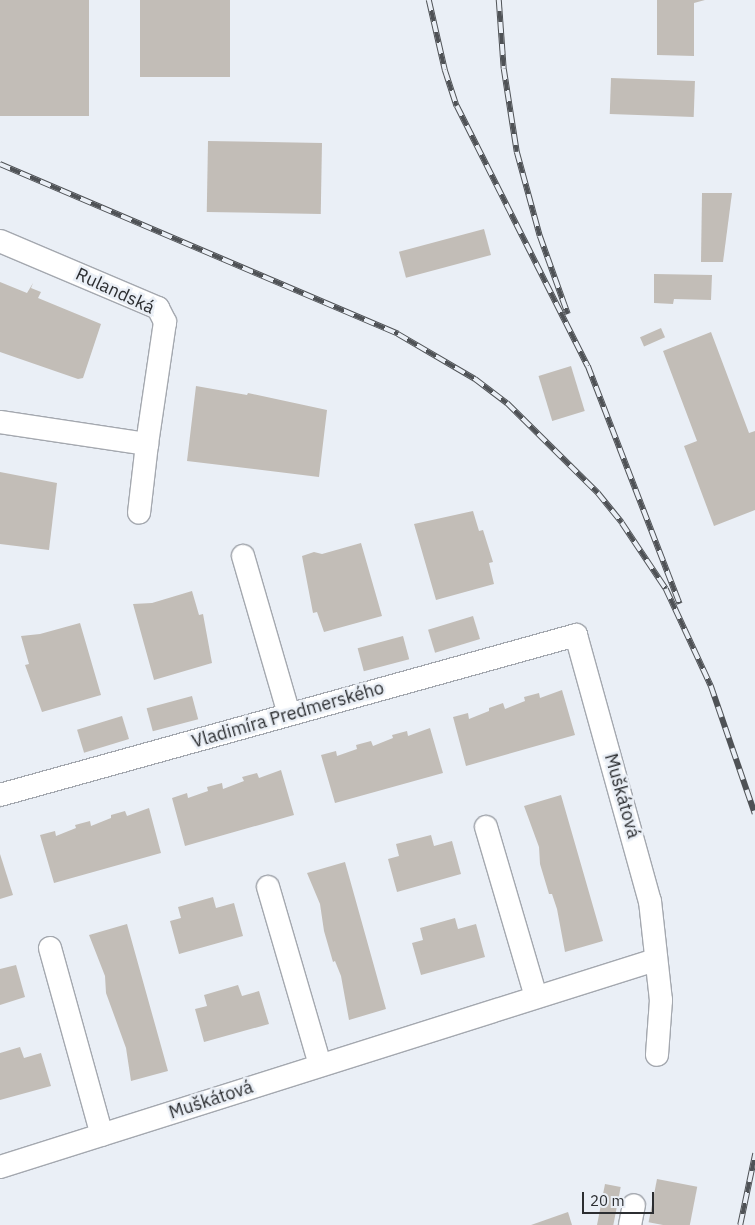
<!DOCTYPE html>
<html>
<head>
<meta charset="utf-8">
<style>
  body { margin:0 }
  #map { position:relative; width:755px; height:1225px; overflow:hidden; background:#eaeff6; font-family:"IBM Plex Sans",sans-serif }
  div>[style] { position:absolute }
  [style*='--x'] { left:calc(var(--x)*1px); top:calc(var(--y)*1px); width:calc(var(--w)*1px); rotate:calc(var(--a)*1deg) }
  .building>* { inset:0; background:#c2bdb7; transform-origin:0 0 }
  .roads { filter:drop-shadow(1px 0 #a4a8af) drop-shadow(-1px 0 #a4a8af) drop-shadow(0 1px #a4a8af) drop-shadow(0 -1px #a4a8af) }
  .minor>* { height:22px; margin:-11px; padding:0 11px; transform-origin:11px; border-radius:11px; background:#fff }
  .rail>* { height:5.5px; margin-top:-2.75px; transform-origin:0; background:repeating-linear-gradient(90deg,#eaeff6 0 11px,#4f5256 0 22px); box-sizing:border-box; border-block:1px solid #4f5256 }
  span { translate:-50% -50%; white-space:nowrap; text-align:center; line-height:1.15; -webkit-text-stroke:5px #eaeff6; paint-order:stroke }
  .street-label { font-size:18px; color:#2c2e31 }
  .scale { position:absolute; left:582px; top:1192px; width:72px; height:22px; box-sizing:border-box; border:2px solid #2c2e31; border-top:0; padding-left:6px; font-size:15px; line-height:18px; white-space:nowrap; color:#2c2e31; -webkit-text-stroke:4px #eaeff6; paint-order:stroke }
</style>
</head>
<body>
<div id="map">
  <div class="building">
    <div style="left:0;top:0;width:89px;height:116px"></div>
    <div style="left:140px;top:0;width:90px;height:77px"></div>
    <div style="clip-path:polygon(657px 0,705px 0,694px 3px,694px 56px,657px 55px)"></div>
    <div style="left:611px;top:78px;width:84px;height:36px;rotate:2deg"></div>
    <div style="left:208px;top:141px;width:114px;height:71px;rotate:1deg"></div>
    <div style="clip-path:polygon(702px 193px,732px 193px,723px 262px,701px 262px)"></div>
    <div style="left:484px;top:229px;width:27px;height:88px;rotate:75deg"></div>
    <div style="clip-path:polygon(654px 274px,712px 275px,711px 300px,674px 299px,673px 304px,654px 303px)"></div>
    <div style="clip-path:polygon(0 282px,27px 293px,33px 283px,31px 288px,41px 292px,38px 298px,101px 324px,83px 378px,78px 379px,0 352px)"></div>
    <div style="left:661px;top:328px;width:10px;height:23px;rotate:66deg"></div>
    <div style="clip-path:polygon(711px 332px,749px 433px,755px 431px,755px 510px,714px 526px,684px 446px,697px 441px,663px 351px)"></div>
    <div style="left:571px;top:366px;width:47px;height:34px;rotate:73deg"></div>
    <div style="clip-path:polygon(196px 386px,247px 395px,248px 393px,327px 410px,319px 477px,187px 461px)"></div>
    <div style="clip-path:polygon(0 472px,57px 483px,49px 550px,0 544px)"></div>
    <div style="clip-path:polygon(473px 511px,479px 531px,483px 530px,493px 562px,489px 563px,494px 584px,436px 600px,414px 524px)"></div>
    <div style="clip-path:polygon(361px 543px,382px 616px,324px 632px,317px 612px,313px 613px,302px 556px,314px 552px,322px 554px)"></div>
    <div style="clip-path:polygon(192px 591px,199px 615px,203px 614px,212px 663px,154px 680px,133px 604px,152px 603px)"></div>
    <div style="left:473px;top:616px;width:24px;height:47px;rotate:73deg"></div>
    <div style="clip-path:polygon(80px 623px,101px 695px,42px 712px,25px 665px,29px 664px,21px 636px,40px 634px)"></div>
    <div style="left:403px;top:636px;width:24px;height:47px;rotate:75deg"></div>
    <div style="clip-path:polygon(562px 690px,575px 735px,466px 766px,453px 717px,468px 713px,469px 719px,489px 711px,489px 708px,503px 703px,505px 709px,525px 701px,524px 697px,539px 693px,540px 698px)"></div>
    <div style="left:192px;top:696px;width:24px;height:47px;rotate:75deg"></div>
    <div style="left:122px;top:716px;width:24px;height:47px;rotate:73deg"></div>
    <div style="clip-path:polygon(430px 728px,443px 773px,335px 803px,321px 755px,336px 751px,337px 756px,357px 749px,356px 745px,371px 741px,373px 746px,393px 738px,392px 735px,407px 731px,408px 736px)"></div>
    <div style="clip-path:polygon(281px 770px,294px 815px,185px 846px,172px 798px,187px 793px,188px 798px,208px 791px,207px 787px,222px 783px,223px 789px,244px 781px,242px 777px,257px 773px,259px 778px)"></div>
    <div style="clip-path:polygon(561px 795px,603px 941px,565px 952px,557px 909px,552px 894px,549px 894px,540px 864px,539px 847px,524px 806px)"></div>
    <div style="clip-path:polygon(149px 808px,161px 853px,54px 883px,40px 835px,55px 831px,56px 836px,76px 828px,75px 825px,90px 821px,91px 826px,111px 818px,111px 815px,125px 811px,127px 816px)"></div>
    <div style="clip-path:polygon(431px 835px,434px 846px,452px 841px,461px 874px,397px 892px,388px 859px,399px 856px,396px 844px)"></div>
    <div style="clip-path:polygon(0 854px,13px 895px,0 899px)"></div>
    <div style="clip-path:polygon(345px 862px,386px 1009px,349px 1020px,341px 976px,335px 961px,333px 962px,324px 931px,320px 904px,307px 873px)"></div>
    <div style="clip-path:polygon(213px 897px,216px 908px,234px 903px,243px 936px,179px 954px,170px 921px,181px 918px,178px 907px)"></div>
    <div style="clip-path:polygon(455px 918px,458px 929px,476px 924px,485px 957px,421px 975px,412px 943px,423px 940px,420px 928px)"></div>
    <div style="clip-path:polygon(127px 924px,168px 1071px,131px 1081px,126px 1048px,106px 993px,105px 976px,89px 935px)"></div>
    <div style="clip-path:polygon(16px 965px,25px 997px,0 1005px,0 969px)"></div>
    <div style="clip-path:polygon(238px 985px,242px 996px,259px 991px,269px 1024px,204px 1042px,195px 1009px,207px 1006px,204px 995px)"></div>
    <div style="clip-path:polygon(20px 1047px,24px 1058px,41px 1053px,51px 1086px,0 1100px,0 1053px)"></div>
    <div style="left:657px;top:1179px;width:41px;height:44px;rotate:11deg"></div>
    <div style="left:605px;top:1184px;width:16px;height:42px;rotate:11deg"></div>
    <div style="clip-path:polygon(568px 1212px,572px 1225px,531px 1225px)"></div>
  </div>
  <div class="roads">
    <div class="minor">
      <div style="--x:0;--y:241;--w:172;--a:23"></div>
      <div style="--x:158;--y:308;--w:16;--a:63"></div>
      <div style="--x:165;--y:322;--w:123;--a:98.4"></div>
      <div style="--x:0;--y:422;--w:149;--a:8.5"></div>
      <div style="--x:147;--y:444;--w:69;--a:96.6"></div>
      <div style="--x:243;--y:556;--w:165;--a:73.8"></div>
      <div style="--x:0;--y:795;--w:598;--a:-15.52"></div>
      <div style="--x:576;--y:635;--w:276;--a:74.5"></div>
      <div style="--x:650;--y:901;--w:100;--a:83.7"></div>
      <div style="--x:661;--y:1000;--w:55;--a:94.2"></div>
      <div style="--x:486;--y:827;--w:177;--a:73.6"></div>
      <div style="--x:268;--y:887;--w:185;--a:73.7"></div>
      <div style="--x:50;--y:948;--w:194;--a:74.5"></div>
      <div style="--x:0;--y:1167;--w:687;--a:-17.54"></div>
      <div style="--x:630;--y:1225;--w:20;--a:-79"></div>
    </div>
  </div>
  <div class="rail">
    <div style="--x:429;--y:0;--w:72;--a:77.1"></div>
    <div style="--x:445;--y:70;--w:38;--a:72"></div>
    <div style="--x:457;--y:106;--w:291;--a:63.3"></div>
    <div style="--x:588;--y:366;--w:255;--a:68.9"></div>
    <div style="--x:499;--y:0;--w:69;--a:85.9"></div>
    <div style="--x:504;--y:69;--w:84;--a:81.1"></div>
    <div style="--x:517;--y:152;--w:87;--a:74.7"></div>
    <div style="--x:540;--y:236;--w:83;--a:70.3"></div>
    <div style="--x:0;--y:164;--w:433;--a:23.1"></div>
    <div style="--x:398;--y:334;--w:89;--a:30.3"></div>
    <div style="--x:475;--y:379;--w:40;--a:37"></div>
    <div style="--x:507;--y:403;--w:128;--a:44.7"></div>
    <div style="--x:598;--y:493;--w:38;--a:51"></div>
    <div style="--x:622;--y:523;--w:79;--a:56.3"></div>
    <div style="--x:666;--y:589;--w:107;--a:65.1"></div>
    <div style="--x:711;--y:686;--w:135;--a:71"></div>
    <div style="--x:740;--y:1225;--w:73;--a:-78.1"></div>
  </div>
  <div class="street-label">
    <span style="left:115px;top:291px;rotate:25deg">Rulandská</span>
    <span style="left:288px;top:715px;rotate:-16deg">Vladimíra Predmerského</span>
    <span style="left:622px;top:796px;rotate:74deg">Muškátová</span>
    <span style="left:211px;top:1100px;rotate:-18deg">Muškátová</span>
  </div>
  <div class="scale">20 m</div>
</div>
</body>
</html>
